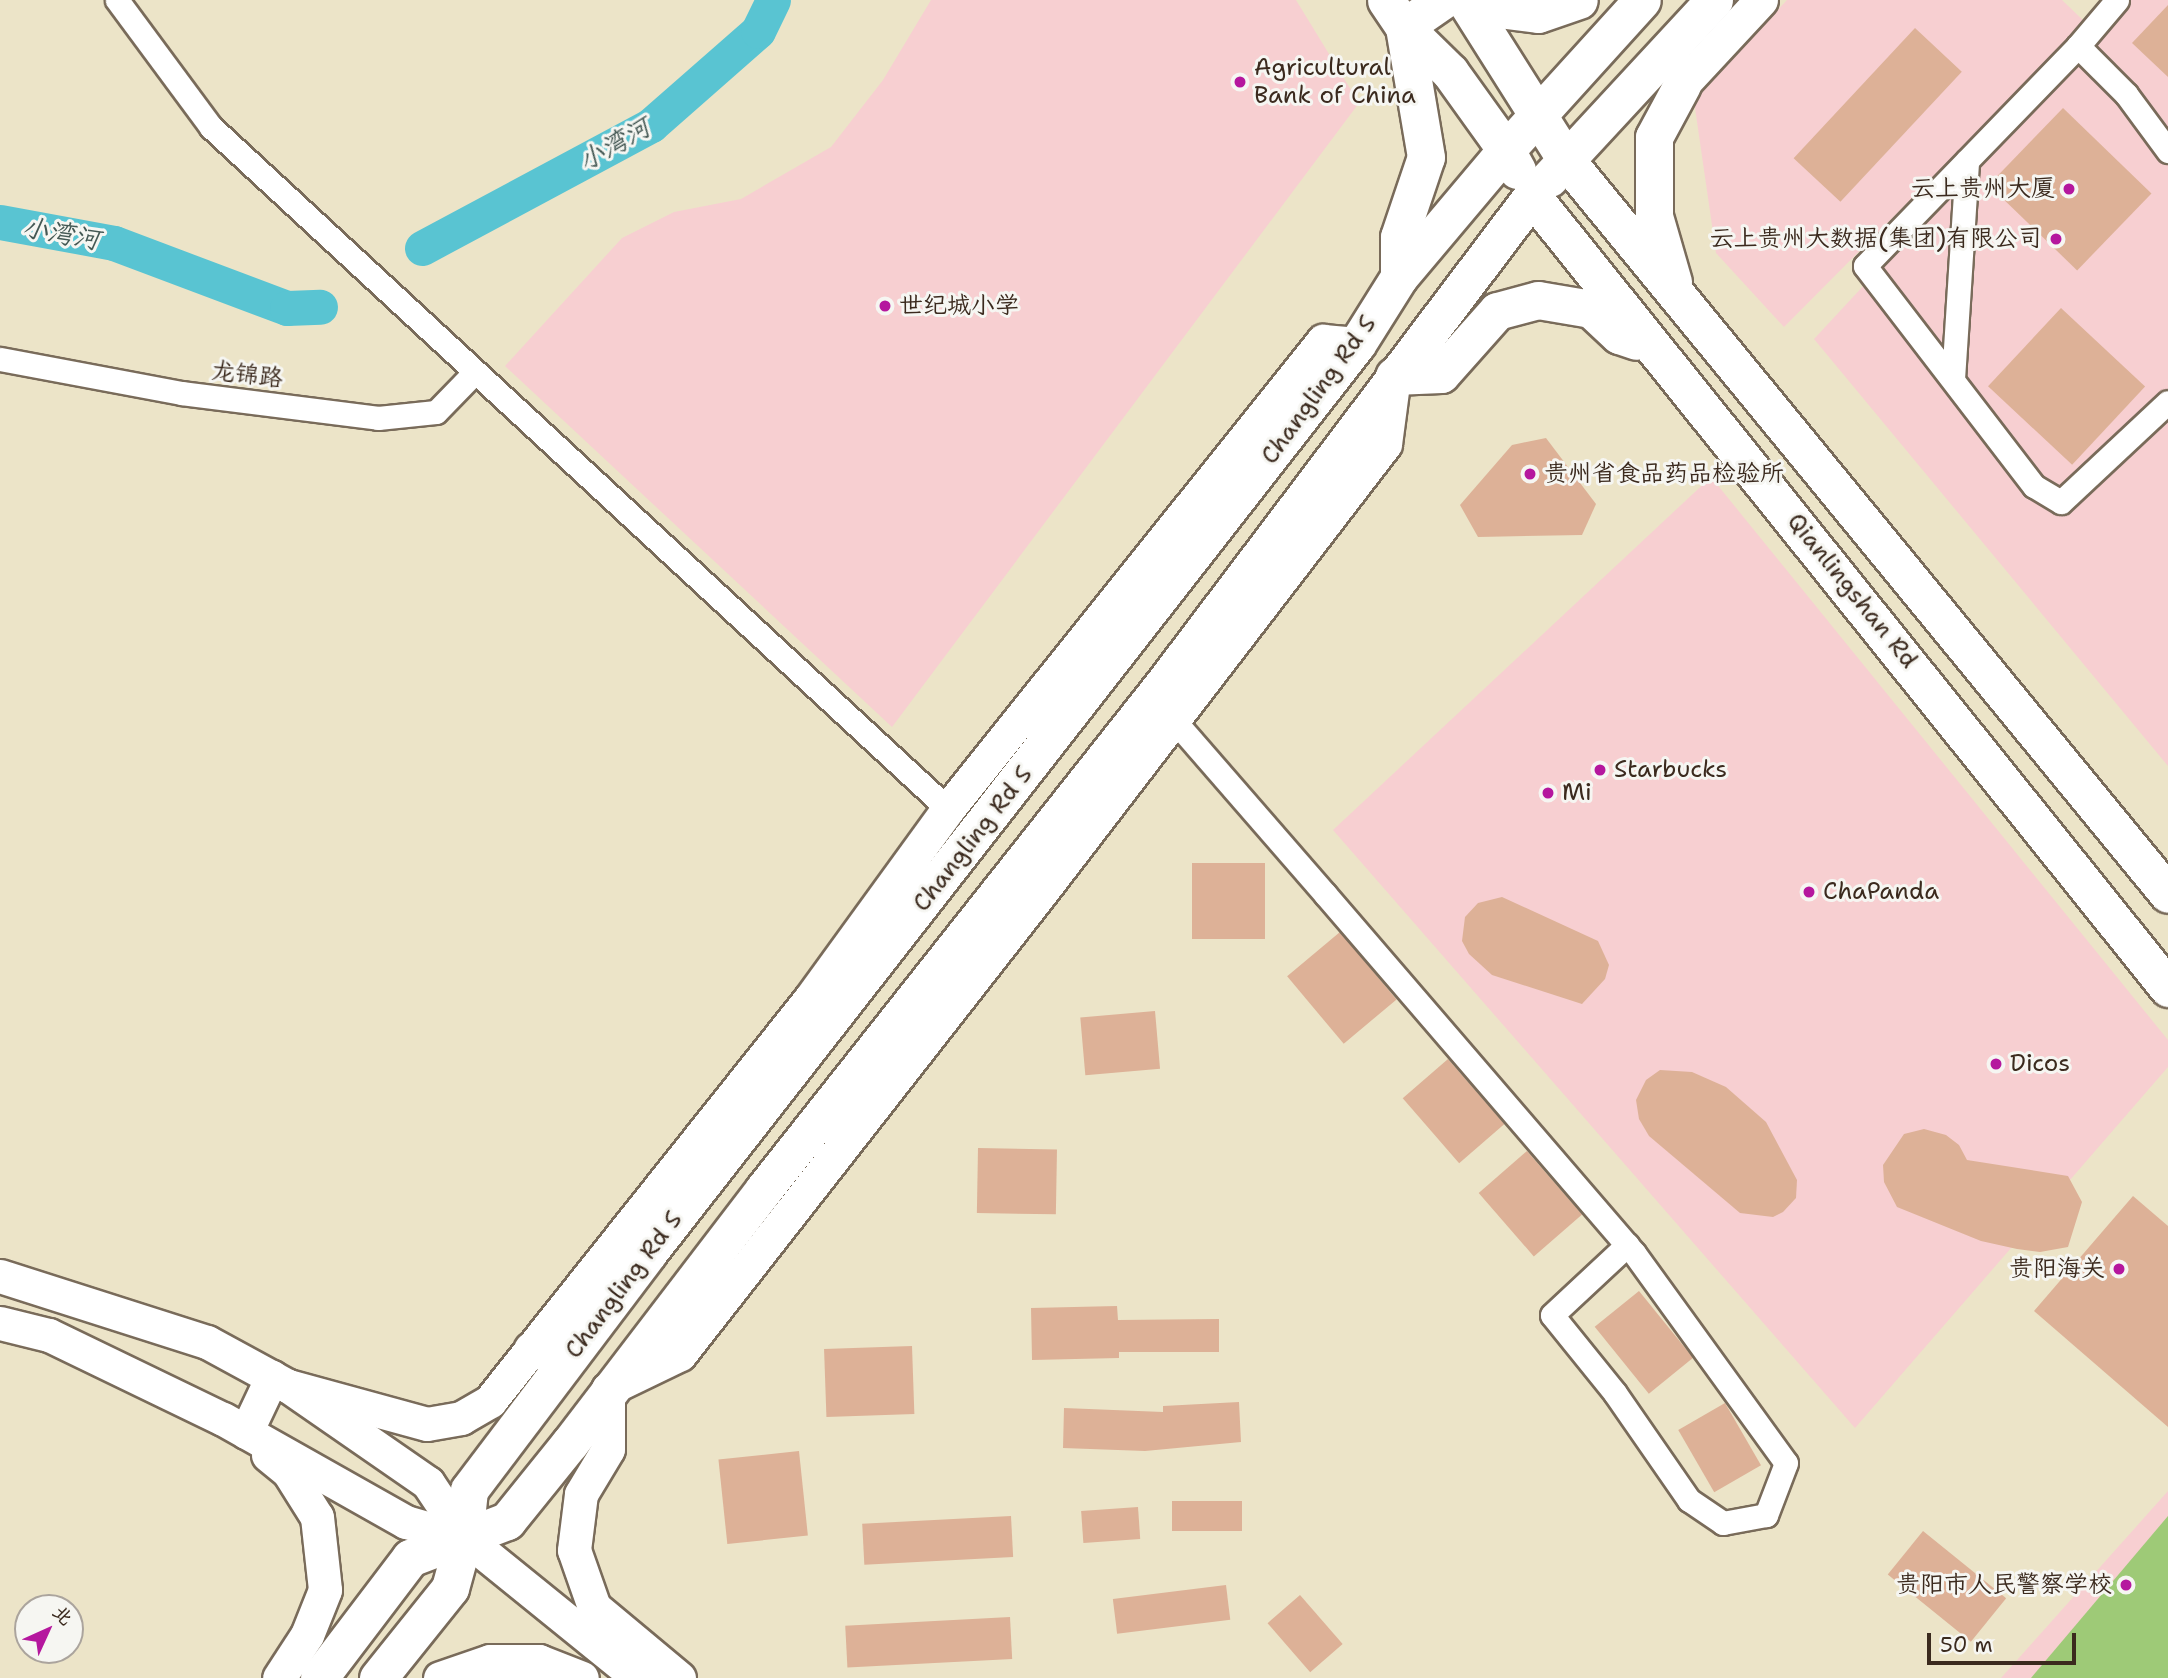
<!DOCTYPE html>
<html>
<head>
<meta charset="utf-8">
<style>
  body { margin:0 }
  #map { position:relative; width:2168px; height:1678px; overflow:hidden; background:#ece4c8; font-family:"Shantell Sans","LXGW WenKai TC",sans-serif }
  div>[style] { position:absolute }
  [style*='--x'] { left:calc(var(--x)*1px); top:calc(var(--y)*1px); width:calc(var(--w)*1px); rotate:calc(var(--a)*1deg) }
  .built>* { inset:0; background:#f7cfd1 }
  .green>* { inset:0; background:#9eca77 }
  .river>* { height:35px; margin:-17.5px; padding:0 17.5px; transform-origin:17.5px; border-radius:17.5px; background:#59c4d2 }
  .building>* { inset:0; background:#ddb197; transform-origin:0 0 }
  .roads { filter:drop-shadow(2px 0 #796b5a) drop-shadow(-2px 0 #796b5a) drop-shadow(0 2px #796b5a) drop-shadow(0 -2px #796b5a) }
  .street>* { height:23px; margin:-11.5px; padding:0 11.5px; transform-origin:11.5px; border-radius:11.5px; background:#fff }
  .secondary>* { height:33px; margin:-16.5px; padding:0 16.5px; transform-origin:16.5px; border-radius:16.5px; background:#fff }
  .primary>* { height:37px; margin:-18.5px; padding:0 18.5px; transform-origin:18.5px; border-radius:18.5px; background:#fff }
  .dots>* { width:19px; height:19px; translate:-50% -50%; box-sizing:border-box; border:4px solid #f6f6f2; border-radius:50% }
  span { translate:-50% -50%; white-space:nowrap; text-align:center; line-height:1.15; -webkit-text-stroke:6px #f6f6f2; paint-order:stroke }
  .poi-label { font-size:24px; color:#3b2a1e }
  .left { translate:0 -50%; text-align:left }
  .right { translate:-100% -50%; text-align:right }
  .street-label { font-size:24px; color:#3b2a1e }
  .water-label { font-size:26px; color:#445854; font-style:italic }
  .north { position:absolute; left:14px; top:1594px; width:70px; height:70px; box-sizing:border-box; background:#f6f6f2; border:2px solid #aba49d; border-radius:50%; rotate:45deg; font-size:19px; font-weight:700; line-height:28px; text-align:center; color:#3b2a1e }
  .north::after { content:''; display:block; margin:auto; width:24px; height:32px; background:#b5179e; clip-path:polygon(50% 0,100% 100%,50% 72%,0 100%) }
  .scale { position:absolute; left:1927px; top:1633px; width:149px; height:32px; box-sizing:border-box; border:4px solid #3b2a1e; border-top:0; padding-left:9px; font-size:21px; line-height:24px; white-space:nowrap; color:#3b2a1e; -webkit-text-stroke:5px #f6f6f2; paint-order:stroke }
</style>
</head>
<body>
<div id="map">
  <div class="built">
    <div style="clip-path:polygon(931px 0,1296px 0,1359px 103px,892px 727px,505px 366px,622px 238px,674px 212px,741px 199px,831px 147px,883px 80px)"></div>
    <div style="clip-path:polygon(1787px 0,2062px 0,2086px 23px,1784px 327px,1716px 253px,1694px 101px)"></div>
    <div style="clip-path:polygon(2129px 0,2168px 0,2168px 766px,1814px 339px)"></div>
    <div style="clip-path:polygon(1711px 477px,2168px 1040px,2168px 1067px,1855px 1428px,1333px 830px)"></div>
    <div style="clip-path:polygon(2168px 1491px,2168px 1678px,2001px 1678px)"></div>
  </div>
  <div class="green">
    <div style="clip-path:polygon(2168px 1516px,2168px 1678px,2031px 1678px)"></div>
  </div>
  <div class="river">
    <div style="--x:0;--y:222;--w:116;--a:10.4"></div>
    <div style="--x:114;--y:243;--w:185;--a:20.6"></div>
    <div style="--x:287;--y:308;--w:33;--a:-2"></div>
    <div style="--x:422;--y:248;--w:260;--a:-28.2"></div>
    <div style="--x:651;--y:125;--w:142;--a:-41.3"></div>
    <div style="--x:758;--y:31;--w:34;--a:-64"></div>
  </div>
  <div class="building">
    <div style="clip-path:polygon(2168px 5px,2168px 77px,2132px 43px)"></div>
    <div style="left:1915px;top:28px;width:64px;height:178px;rotate:43deg"></div>
    <div style="left:2063px;top:108px;width:123px;height:107px;rotate:44deg"></div>
    <div style="left:2061px;top:308px;width:115px;height:107px;rotate:43deg"></div>
    <div style="clip-path:polygon(1546px 438px,1596px 504px,1582px 535px,1478px 537px,1460px 505px,1512px 445px)"></div>
    <div style="left:1192px;top:863px;width:73px;height:76px"></div>
    <div style="clip-path:polygon(1502px 897px,1598px 941px,1609px 965px,1605px 979px,1582px 1004px,1492px 975px,1469px 954px,1462px 941px,1465px 917px,1478px 903px)"></div>
    <div style="left:1340px;top:932px;width:88px;height:69px;rotate:50deg"></div>
    <div style="left:1155px;top:1011px;width:58px;height:75px;rotate:85deg"></div>
    <div style="left:1448px;top:1059px;width:86px;height:60px;rotate:49deg"></div>
    <div style="clip-path:polygon(1660px 1070px,1692px 1072px,1726px 1087px,1766px 1122px,1797px 1180px,1796px 1198px,1783px 1212px,1773px 1217px,1740px 1213px,1649px 1136px,1639px 1119px,1636px 1100px,1646px 1080px)"></div>
    <div style="clip-path:polygon(1924px 1129px,1946px 1135px,1959px 1145px,1967px 1160px,2068px 1176px,2082px 1202px,2068px 1247px,2040px 1252px,2017px 1249px,1981px 1241px,1897px 1207px,1884px 1182px,1883px 1165px,1904px 1134px)"></div>
    <div style="left:978px;top:1148px;width:79px;height:65px;rotate:1deg"></div>
    <div style="left:1527px;top:1151px;width:84px;height:64px;rotate:49deg"></div>
    <div style="clip-path:polygon(2133px 1196px,2168px 1226px,2168px 1427px,2034px 1311px)"></div>
    <div style="left:1639px;top:1291px;width:86px;height:57px;rotate:51deg"></div>
    <div style="clip-path:polygon(1117px 1306px,1118px 1320px,1219px 1319px,1219px 1352px,1119px 1352px,1119px 1358px,1032px 1360px,1031px 1308px)"></div>
    <div style="left:912px;top:1346px;width:68px;height:88px;rotate:88deg"></div>
    <div style="clip-path:polygon(1239px 1402px,1241px 1442px,1145px 1451px,1063px 1448px,1064px 1408px,1163px 1412px,1163px 1406px)"></div>
    <div style="left:1725px;top:1403px;width:72px;height:54px;rotate:60deg"></div>
    <div style="left:799px;top:1451px;width:85px;height:81px;rotate:84deg"></div>
    <div style="left:1242px;top:1501px;width:30px;height:70px;rotate:90deg"></div>
    <div style="left:1138px;top:1507px;width:32px;height:57px;rotate:86deg"></div>
    <div style="left:1011px;top:1516px;width:41px;height:149px;rotate:87deg"></div>
    <div style="left:1923px;top:1531px;width:107px;height:56px;rotate:39deg"></div>
    <div style="left:1226px;top:1585px;width:35px;height:114px;rotate:83deg"></div>
    <div style="left:1300px;top:1595px;width:65px;height:43px;rotate:49deg"></div>
    <div style="left:1010px;top:1617px;width:42px;height:165px;rotate:87deg"></div>
  </div>
  <div class="roads">
    <div class="street">
      <div style="--x:117;--y:0;--w:158;--a:53.5"></div>
      <div style="--x:211;--y:127;--w:1004;--a:42.78"></div>
      <div style="--x:2117;--y:0;--w:60;--a:130.3"></div>
      <div style="--x:2078;--y:46;--w:68;--a:45"></div>
      <div style="--x:2126;--y:94;--w:71;--a:53.6"></div>
      <div style="--x:2078;--y:46;--w:306;--a:134.1"></div>
      <div style="--x:1865;--y:266;--w:277;--a:52.5"></div>
      <div style="--x:2034;--y:486;--w:31;--a:31"></div>
      <div style="--x:2061;--y:502;--w:146;--a:-43.1"></div>
      <div style="--x:0;--y:359;--w:184;--a:10.6"></div>
      <div style="--x:181;--y:393;--w:199;--a:7.2"></div>
      <div style="--x:378;--y:418;--w:58;--a:-5.9"></div>
      <div style="--x:436;--y:412;--w:53;--a:-45.8"></div>
      <div style="--x:1953;--y:379;--w:219;--a:-86.3"></div>
      <div style="--x:1172;--y:718;--w:233;--a:49"></div>
      <div style="--x:1325;--y:894;--w:463;--a:49.3"></div>
      <div style="--x:1627;--y:1245;--w:11;--a:49"></div>
      <div style="--x:1634;--y:1253;--w:259;--a:54.1"></div>
      <div style="--x:1786;--y:1463;--w:56;--a:111"></div>
      <div style="--x:1766;--y:1515;--w:44;--a:169.5"></div>
      <div style="--x:1723;--y:1523;--w:41;--a:-145.9"></div>
      <div style="--x:1689;--y:1500;--w:130;--a:-124.7"></div>
      <div style="--x:1615;--y:1393;--w:100;--a:-128.9"></div>
      <div style="--x:1552;--y:1315;--w:103;--a:-43"></div>
    </div>
    <div class="secondary">
      <div style="--x:1673;--y:58;--w:28;--a:72"></div>
      <div style="--x:1682;--y:85;--w:116;--a:-47.1"></div>
      <div style="--x:0;--y:1276;--w:217;--a:17.7"></div>
      <div style="--x:207;--y:1342;--w:92;--a:28.5"></div>
      <div style="--x:288;--y:1386;--w:170;--a:34.7"></div>
      <div style="--x:428;--y:1483;--w:65;--a:56.3"></div>
      <div style="--x:464;--y:1537;--w:224;--a:39"></div>
      <div style="--x:0;--y:1323;--w:50;--a:13.8"></div>
      <div style="--x:49;--y:1335;--w:193;--a:25.8"></div>
      <div style="--x:223;--y:1419;--w:210;--a:29.4"></div>
      <div style="--x:406;--y:1522;--w:69;--a:16.1"></div>
      <div style="--x:288;--y:1386;--w:144;--a:15.3"></div>
      <div style="--x:427;--y:1424;--w:35;--a:-10"></div>
      <div style="--x:461;--y:1418;--w:34;--a:-30"></div>
      <div style="--x:490;--y:1401;--w:514;--a:-51.48"></div>
      <div style="--x:810;--y:999;--w:235;--a:-54"></div>
      <div style="--x:948;--y:809;--w:600;--a:-51.3"></div>
      <div style="--x:1323;--y:341;--w:34;--a:5"></div>
      <div style="--x:246;--y:1432;--w:61;--a:-64.7"></div>
      <div style="--x:268;--y:1455;--w:26;--a:39"></div>
      <div style="--x:288;--y:1471;--w:54;--a:57.8"></div>
      <div style="--x:317;--y:1517;--w:73;--a:83.7"></div>
      <div style="--x:325;--y:1590;--w:48;--a:111.8"></div>
      <div style="--x:307;--y:1635;--w:51;--a:123.1"></div>
      <div style="--x:440;--y:1678;--w:53;--a:-18.8"></div>
      <div style="--x:490;--y:1661;--w:49;--a:0"></div>
      <div style="--x:539;--y:1661;--w:46;--a:21.6"></div>
      <div style="--x:679;--y:1678;--w:111;--a:-140.1"></div>
      <div style="--x:594;--y:1607;--w:60;--a:-109.3"></div>
      <div style="--x:574;--y:1550;--w:56;--a:-82.9"></div>
      <div style="--x:581;--y:1494;--w:52;--a:-59"></div>
      <div style="--x:608;--y:1449;--w:60;--a:-90"></div>
      <div style="--x:608;--y:1389;--w:80;--a:-25.9"></div>
      <div style="--x:680;--y:1354;--w:588;--a:-51.98"></div>
      <div style="--x:1042;--y:891;--w:563;--a:-52.5"></div>
      <div style="--x:1385;--y:444;--w:69;--a:-82.5"></div>
    </div>
    <div class="primary">
      <div style="--x:1465;--y:0;--w:189;--a:57.7"></div>
      <div style="--x:1566;--y:160;--w:25;--a:133"></div>
      <div style="--x:1486;--y:0;--w:15;--a:37"></div>
      <div style="--x:1498;--y:9;--w:40;--a:7.1"></div>
      <div style="--x:1538;--y:14;--w:43;--a:-18.9"></div>
      <div style="--x:1714;--y:0;--w:218;--a:132.8"></div>
      <div style="--x:1566;--y:160;--w:949;--a:50.64"></div>
      <div style="--x:1404;--y:27;--w:47;--a:-34.7"></div>
      <div style="--x:1517;--y:170;--w:23;--a:-119"></div>
      <div style="--x:1506;--y:150;--w:202;--a:-47.8"></div>
      <div style="--x:1399;--y:277;--w:40;--a:-90"></div>
      <div style="--x:1399;--y:237;--w:84;--a:-71.4"></div>
      <div style="--x:1426;--y:157;--w:132;--a:-99.6"></div>
      <div style="--x:1673;--y:282;--w:69;--a:-106.1"></div>
      <div style="--x:1654;--y:216;--w:79;--a:-90"></div>
      <div style="--x:1654;--y:137;--w:59;--a:-61.7"></div>
      <div style="--x:1394;--y:376;--w:47;--a:-2.4"></div>
      <div style="--x:1441;--y:374;--w:84;--a:-48.4"></div>
      <div style="--x:1497;--y:311;--w:42;--a:-15"></div>
      <div style="--x:1538;--y:300;--w:54;--a:9.6"></div>
      <div style="--x:1591;--y:309;--w:38;--a:43"></div>
      <div style="--x:1619;--y:335;--w:18;--a:19"></div>
      <div style="--x:532;--y:1350;--w:17;--a:3"></div>
      <div style="--x:549;--y:1351;--w:40;--a:-26.6"></div>
      <div style="--x:319;--y:1678;--w:151;--a:-52.8"></div>
      <div style="--x:410;--y:1558;--w:104;--a:-20.9"></div>
      <div style="--x:507;--y:1521;--w:100;--a:-51.1"></div>
      <div style="--x:570;--y:1443;--w:320;--a:-52.6"></div>
      <div style="--x:764;--y:1189;--w:646;--a:-51.66"></div>
      <div style="--x:1165;--y:682;--w:609;--a:-52.94"></div>
      <div style="--x:1532;--y:196;--w:1016;--a:51.23"></div>
      <div style="--x:378;--y:1678;--w:115;--a:-51.3"></div>
      <div style="--x:450;--y:1588;--w:53;--a:-74.6"></div>
      <div style="--x:464;--y:1537;--w:47;--a:-83.9"></div>
      <div style="--x:469;--y:1490;--w:297;--a:-52.9"></div>
      <div style="--x:648;--y:1253;--w:1153;--a:-52.05"></div>
      <div style="--x:1357;--y:344;--w:79;--a:-57.9"></div>
      <div style="--x:1399;--y:277;--w:166;--a:-49.9"></div>
      <div style="--x:1506;--y:150;--w:96;--a:-125.7"></div>
      <div style="--x:1450;--y:72;--w:64;--a:-135.6"></div>
      <div style="--x:1404;--y:27;--w:32;--a:-124"></div>
    </div>
  </div>
  <div class="dots">
    <div style="left:1240px;top:82px;background:#b5179e"></div>
    <div style="left:2069px;top:189px;background:#b5179e"></div>
    <div style="left:2056px;top:239px;background:#b5179e"></div>
    <div style="left:885px;top:306px;background:#b5179e"></div>
    <div style="left:1530px;top:474px;background:#b5179e"></div>
    <div style="left:1600px;top:770px;background:#b5179e"></div>
    <div style="left:1548px;top:793px;background:#b5179e"></div>
    <div style="left:1809px;top:892px;background:#b5179e"></div>
    <div style="left:1996px;top:1064px;background:#b5179e"></div>
    <div style="left:2119px;top:1269px;background:#b5179e"></div>
    <div style="left:2126px;top:1585px;background:#b5179e"></div>
  </div>
  <div class="poi-label">
    <span class="left" style="left:1254px;top:82px">Agricultural<br>Bank of China</span>
    <span class="right" style="left:2055px;top:189px">云上贵州大厦</span>
    <span class="right" style="left:2042px;top:239px">云上贵州大数据(集团)有限公司</span>
    <span class="left" style="left:899px;top:306px">世纪城小学</span>
    <span class="left" style="left:1544px;top:474px">贵州省食品药品检验所</span>
    <span class="left" style="left:1614px;top:770px">Starbucks</span>
    <span class="left" style="left:1562px;top:793px">Mi</span>
    <span class="left" style="left:1823px;top:892px">ChaPanda</span>
    <span class="left" style="left:2010px;top:1064px">Dicos</span>
    <span class="right" style="left:2105px;top:1269px">贵阳海关</span>
    <span class="right" style="left:2112px;top:1585px">贵阳市人民警察学校</span>
  </div>
  <div class="street-label">
    <span style="left:247px;top:375px;rotate:7deg">龙锦路</span>
    <span style="left:1319px;top:390px;rotate:-54deg">Changling Rd S</span>
    <span style="left:1852px;top:591px;rotate:51deg">Qianlingshan Rd</span>
    <span style="left:973px;top:839px;rotate:-52deg">Changling Rd S</span>
    <span style="left:624px;top:1285px;rotate:-53deg">Changling Rd S</span>
  </div>
  <div class="water-label">
    <span style="left:614px;top:144px;rotate:-30deg">小湾河</span>
    <span style="left:61px;top:233px;rotate:10deg">小湾河</span>
  </div>
  <div class="north">北</div>
  <div class="scale">50 m</div>
</div>
</body>
</html>
